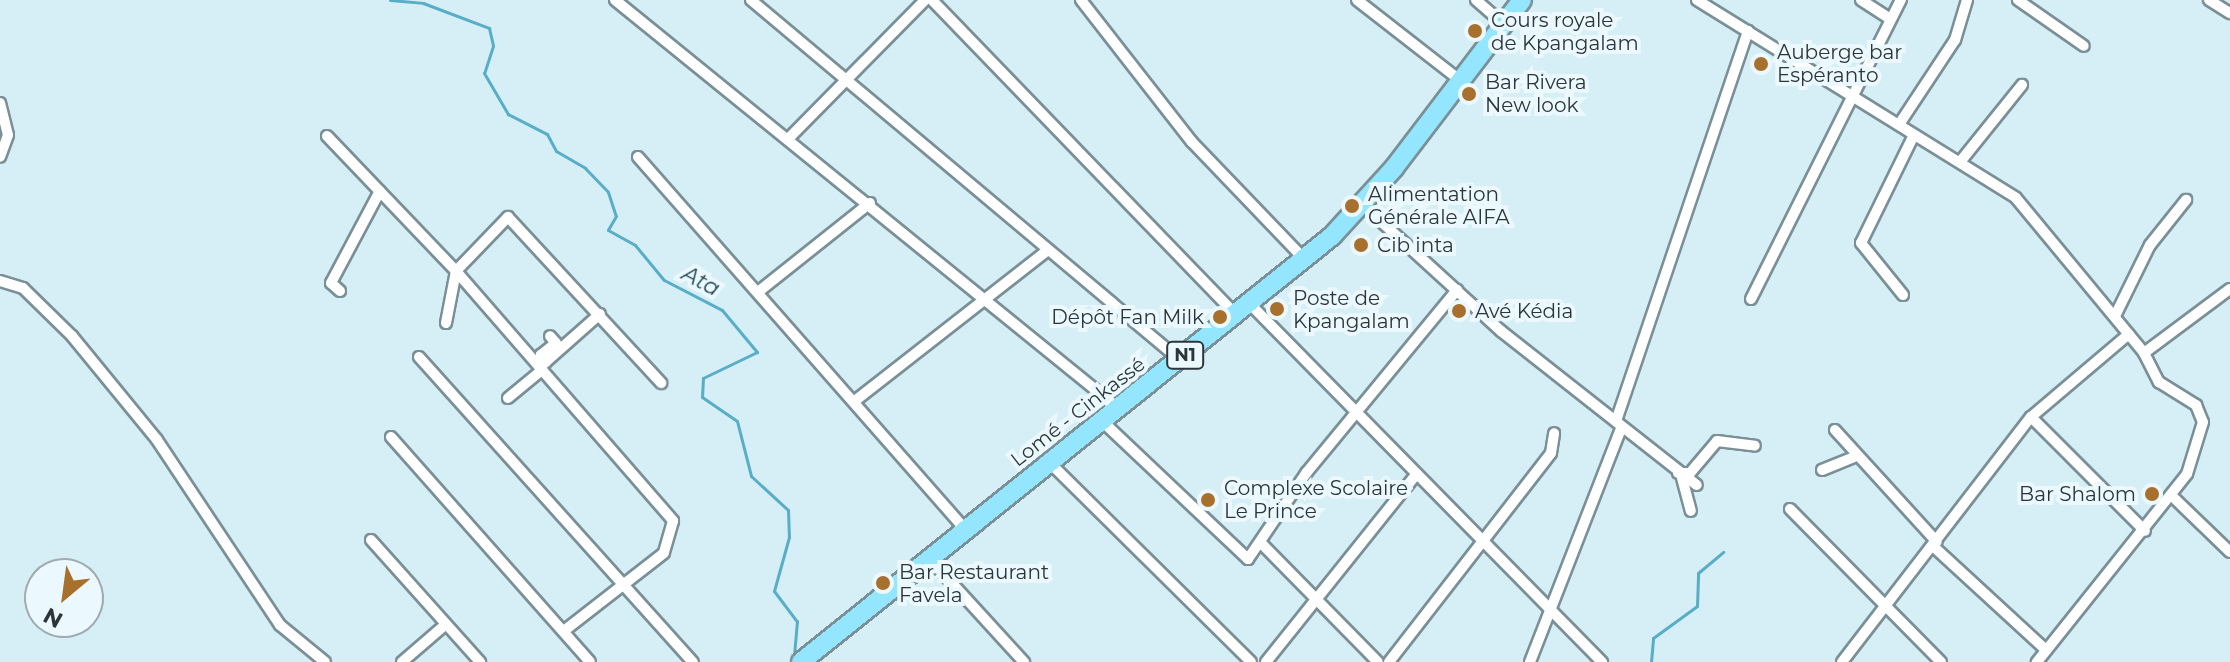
<!DOCTYPE html>
<html>
<head>
<meta charset="utf-8">
<style>
  body { margin:0 }
  #map { position:relative; width:2230px; height:662px; overflow:hidden; background:#d6eef5; font-family:Montserrat,sans-serif }
  div>[style] { position:absolute }
  [style*='--x'] { left:calc(var(--x)*1px); top:calc(var(--y)*1px); width:calc(var(--w)*1px); rotate:calc(var(--a)*1deg) }
  .stream>* { height:3px; margin:-1.5px; padding:0 1.5px; transform-origin:1.5px; border-radius:1.5px; background:#58aec6 }
  .roads { filter:drop-shadow(2px 0 #7a9096) drop-shadow(-2px 0 #7a9096) drop-shadow(0 2px #7a9096) drop-shadow(0 -2px #7a9096) }
  .minor>* { height:10px; margin:-5px; padding:0 5px; transform-origin:5px; border-radius:5px; background:#fff }
  .trunk>* { height:18px; margin:-9px; padding:0 9px; transform-origin:9px; border-radius:9px; background:#94e6fe }
  .dots>* { width:22px; height:22px; translate:-50% -50%; box-sizing:border-box; border:4px solid #ebf9fe; border-radius:50% }
  span { translate:-50% -50%; white-space:nowrap; text-align:center; line-height:1.15; -webkit-text-stroke:8px #ebf9fe; paint-order:stroke }
  .shield-label span { padding:2px 6px; background:#ebf9fe; border:2px solid; border-radius:6px; -webkit-text-stroke-width:0 }
  .shield-label { font-size:18px; color:#2c3538; font-weight:700 }
  .poi-label { font-size:20px; color:#2c3538 }
  .left { translate:0 -50%; text-align:left }
  .right { translate:-100% -50%; text-align:right }
  .street-label { font-size:20px; color:#2c3538 }
  .water-label { font-size:22px; color:#214853; font-style:italic }
  .north { position:absolute; left:24px; top:558px; width:80px; height:80px; box-sizing:border-box; background:#ebf9fe; border:2px solid #9fabaf; border-radius:50%; rotate:209deg; font-size:22px; font-weight:700; line-height:32px; text-align:center; color:#2c3538 }
  .north::after { content:''; display:block; margin:auto; width:28px; height:36px; background:#a7702c; clip-path:polygon(50% 0,100% 100%,50% 72%,0 100%) }
</style>
</head>
<body>
<div id="map">
  <div class="stream">
    <div style="--x:390;--y:0;--w:33;--a:5"></div>
    <div style="--x:423;--y:3;--w:71;--a:20.7"></div>
    <div style="--x:489;--y:28;--w:18;--a:77"></div>
    <div style="--x:493;--y:46;--w:28;--a:108"></div>
    <div style="--x:484;--y:73;--w:48;--a:59.7"></div>
    <div style="--x:508;--y:114;--w:44;--a:27.1"></div>
    <div style="--x:547;--y:134;--w:19;--a:62"></div>
    <div style="--x:556;--y:151;--w:34;--a:30"></div>
    <div style="--x:585;--y:168;--w:33;--a:46"></div>
    <div style="--x:608;--y:192;--w:25;--a:72"></div>
    <div style="--x:616;--y:216;--w:16;--a:120"></div>
    <div style="--x:608;--y:230;--w:31;--a:29"></div>
    <div style="--x:635;--y:245;--w:45;--a:50.4"></div>
    <div style="--x:664;--y:280;--w:65;--a:27.3"></div>
    <div style="--x:722;--y:310;--w:55;--a:50.2"></div>
    <div style="--x:757;--y:352;--w:60;--a:154.3"></div>
    <div style="--x:703;--y:378;--w:19;--a:93"></div>
    <div style="--x:702;--y:397;--w:42;--a:34.4"></div>
    <div style="--x:737;--y:421;--w:57;--a:75.7"></div>
    <div style="--x:751;--y:476;--w:50;--a:42.6"></div>
    <div style="--x:788;--y:510;--w:27;--a:88"></div>
    <div style="--x:789;--y:537;--w:56;--a:105.5"></div>
    <div style="--x:774;--y:591;--w:38;--a:53"></div>
    <div style="--x:797;--y:621;--w:36;--a:95"></div>
    <div style="--x:1651;--y:662;--w:24;--a:-85"></div>
    <div style="--x:1653;--y:638;--w:54;--a:-36"></div>
    <div style="--x:1697;--y:606;--w:33;--a:-88"></div>
    <div style="--x:1698;--y:573;--w:33;--a:-40"></div>
  </div>
  <div class="roads">
    <div class="minor">
      <div style="--x:615;--y:0;--w:648;--a:39.05"></div>
      <div style="--x:751;--y:0;--w:560;--a:40"></div>
      <div style="--x:932;--y:0;--w:439;--a:46"></div>
      <div style="--x:1081;--y:0;--w:180;--a:52"></div>
      <div style="--x:1192;--y:142;--w:163;--a:46.2"></div>
      <div style="--x:1357;--y:0;--w:132;--a:37.9"></div>
      <div style="--x:1476;--y:0;--w:38;--a:41"></div>
      <div style="--x:1697;--y:0;--w:375;--a:31.8"></div>
      <div style="--x:2016;--y:198;--w:201;--a:50.4"></div>
      <div style="--x:2144;--y:353;--w:33;--a:63"></div>
      <div style="--x:2159;--y:382;--w:44;--a:31.9"></div>
      <div style="--x:2196;--y:405;--w:18;--a:68"></div>
      <div style="--x:2203;--y:422;--w:54;--a:107.1"></div>
      <div style="--x:2187;--y:474;--w:241;--a:128.6"></div>
      <div style="--x:1861;--y:0;--w:35;--a:33"></div>
      <div style="--x:2018;--y:0;--w:80;--a:34.9"></div>
      <div style="--x:2209;--y:0;--w:25;--a:32"></div>
      <div style="--x:0;--y:103;--w:33;--a:76"></div>
      <div style="--x:8;--y:135;--w:23;--a:110"></div>
      <div style="--x:1900;--y:123;--w:100;--a:-56.5"></div>
      <div style="--x:1955;--y:40;--w:42;--a:-73.3"></div>
      <div style="--x:327;--y:136;--w:187;--a:46.3"></div>
      <div style="--x:456;--y:271;--w:331;--a:49"></div>
      <div style="--x:673;--y:521;--w:33;--a:106"></div>
      <div style="--x:664;--y:553;--w:125;--a:142.1"></div>
      <div style="--x:790;--y:137;--w:192;--a:-45.4"></div>
      <div style="--x:638;--y:157;--w:495;--a:48.7"></div>
      <div style="--x:1960;--y:162;--w:99;--a:-51.2"></div>
      <div style="--x:1363;--y:205;--w:187;--a:42.4"></div>
      <div style="--x:1501;--y:331;--w:249;--a:38.2"></div>
      <div style="--x:0;--y:281;--w:24;--a:17"></div>
      <div style="--x:23;--y:288;--w:69;--a:44.4"></div>
      <div style="--x:72;--y:336;--w:134;--a:50.7"></div>
      <div style="--x:157;--y:440;--w:222;--a:56.4"></div>
      <div style="--x:280;--y:625;--w:58;--a:39.4"></div>
      <div style="--x:340;--y:291;--w:12;--a:-138"></div>
      <div style="--x:331;--y:283;--w:104;--a:-62"></div>
      <div style="--x:758;--y:292;--w:143;--a:-38.5"></div>
      <div style="--x:1903;--y:295;--w:67;--a:-128.9"></div>
      <div style="--x:1861;--y:243;--w:120;--a:-63.9"></div>
      <div style="--x:1751;--y:299;--w:335;--a:-63.4"></div>
      <div style="--x:1251;--y:305;--w:501;--a:45.49"></div>
      <div style="--x:2115;--y:316;--w:79;--a:-63.8"></div>
      <div style="--x:2150;--y:245;--w:58;--a:-51.3"></div>
      <div style="--x:446;--y:323;--w:53;--a:-79.1"></div>
      <div style="--x:456;--y:271;--w:75;--a:-46.1"></div>
      <div style="--x:508;--y:217;--w:226;--a:47.3"></div>
      <div style="--x:2144;--y:353;--w:107;--a:-36.7"></div>
      <div style="--x:419;--y:357;--w:410;--a:48.1"></div>
      <div style="--x:546;--y:362;--w:9;--a:-126"></div>
      <div style="--x:541;--y:355;--w:19;--a:-39"></div>
      <div style="--x:556;--y:343;--w:9;--a:-131"></div>
      <div style="--x:540;--y:367;--w:80;--a:-41.5"></div>
      <div style="--x:508;--y:398;--w:44;--a:-39.5"></div>
      <div style="--x:856;--y:400;--w:244;--a:-38"></div>
      <div style="--x:2031;--y:417;--w:161;--a:45"></div>
      <div style="--x:1102;--y:421;--w:201;--a:43.4"></div>
      <div style="--x:1248;--y:559;--w:105;--a:-55.9"></div>
      <div style="--x:1307;--y:472;--w:236;--a:-50.5"></div>
      <div style="--x:1616;--y:421;--w:412;--a:-71.3"></div>
      <div style="--x:1835;--y:430;--w:151;--a:47.7"></div>
      <div style="--x:391;--y:437;--w:300;--a:48.5"></div>
      <div style="--x:1049;--y:462;--w:284;--a:44.7"></div>
      <div style="--x:1822;--y:470;--w:35;--a:-22"></div>
      <div style="--x:1678;--y:473;--w:12;--a:0"></div>
      <div style="--x:1690;--y:473;--w:42;--a:-49.8"></div>
      <div style="--x:1717;--y:441;--w:38;--a:7"></div>
      <div style="--x:1682;--y:478;--w:34;--a:75"></div>
      <div style="--x:2173;--y:497;--w:79;--a:44"></div>
      <div style="--x:1790;--y:509;--w:215;--a:45.4"></div>
      <div style="--x:371;--y:540;--w:164;--a:48.2"></div>
      <div style="--x:1262;--y:544;--w:165;--a:45.5"></div>
      <div style="--x:1934;--y:547;--w:152;--a:42.6"></div>
      <div style="--x:929;--y:558;--w:141;--a:47.6"></div>
      <div style="--x:402;--y:662;--w:57;--a:-40.7"></div>
      <div style="--x:1266;--y:662;--w:240;--a:-51.3"></div>
      <div style="--x:1389;--y:662;--w:264;--a:-52.2"></div>
      <div style="--x:1551;--y:453;--w:20;--a:-81"></div>
      <div style="--x:1530;--y:662;--w:251;--a:-68.7"></div>
      <div style="--x:1842;--y:662;--w:309;--a:-52.4"></div>
      <div style="--x:2031;--y:417;--w:128;--a:-40.3"></div>
    </div>
    <div class="trunk">
      <div style="--x:801;--y:662;--w:681;--a:-38.74"></div>
      <div style="--x:1332;--y:236;--w:92;--a:-47.6"></div>
      <div style="--x:1394;--y:168;--w:211;--a:-52.7"></div>
    </div>
  </div>
  <div class="dots">
    <div style="left:1475px;top:31px;background:#a7702c"></div>
    <div style="left:1761px;top:64px;background:#a7702c"></div>
    <div style="left:1469px;top:94px;background:#a7702c"></div>
    <div style="left:1352px;top:206px;background:#a7702c"></div>
    <div style="left:1361px;top:245px;background:#a7702c"></div>
    <div style="left:1277px;top:309px;background:#a7702c"></div>
    <div style="left:1459px;top:311px;background:#a7702c"></div>
    <div style="left:1220px;top:317px;background:#a7702c"></div>
    <div style="left:2152px;top:494px;background:#a7702c"></div>
    <div style="left:1208px;top:500px;background:#a7702c"></div>
    <div style="left:883px;top:583px;background:#a7702c"></div>
  </div>
  <div class="shield-label">
    <span style="left:1185px;top:355px">N1</span>
  </div>
  <div class="poi-label">
    <span class="left" style="left:1491px;top:32px">Cours royale<br>de Kpangalam</span>
    <span class="left" style="left:1777px;top:64px">Auberge bar<br>Espéranto</span>
    <span class="left" style="left:1485px;top:94px">Bar Rivera<br>New look</span>
    <span class="left" style="left:1368px;top:206px">Alimentation<br>Générale AIFA</span>
    <span class="left" style="left:1377px;top:245px">Cib inta</span>
    <span class="left" style="left:1293px;top:310px">Poste de<br>Kpangalam</span>
    <span class="left" style="left:1475px;top:311px">Avé Kédia</span>
    <span class="right" style="left:1204px;top:317px">Dépôt Fan Milk</span>
    <span class="left" style="left:1224px;top:500px">Complexe Scolaire<br>Le Prince</span>
    <span class="right" style="left:2136px;top:494px">Bar Shalom</span>
    <span class="left" style="left:899px;top:584px">Bar Restaurant<br>Favela</span>
  </div>
  <div class="street-label">
    <span style="left:1078px;top:412px;rotate:-38deg">Lomé - Cinkassé</span>
  </div>
  <div class="water-label">
    <span style="left:701px;top:281px;rotate:28deg">Ata</span>
  </div>
  <div class="north">N</div>
</div>
</body>
</html>
